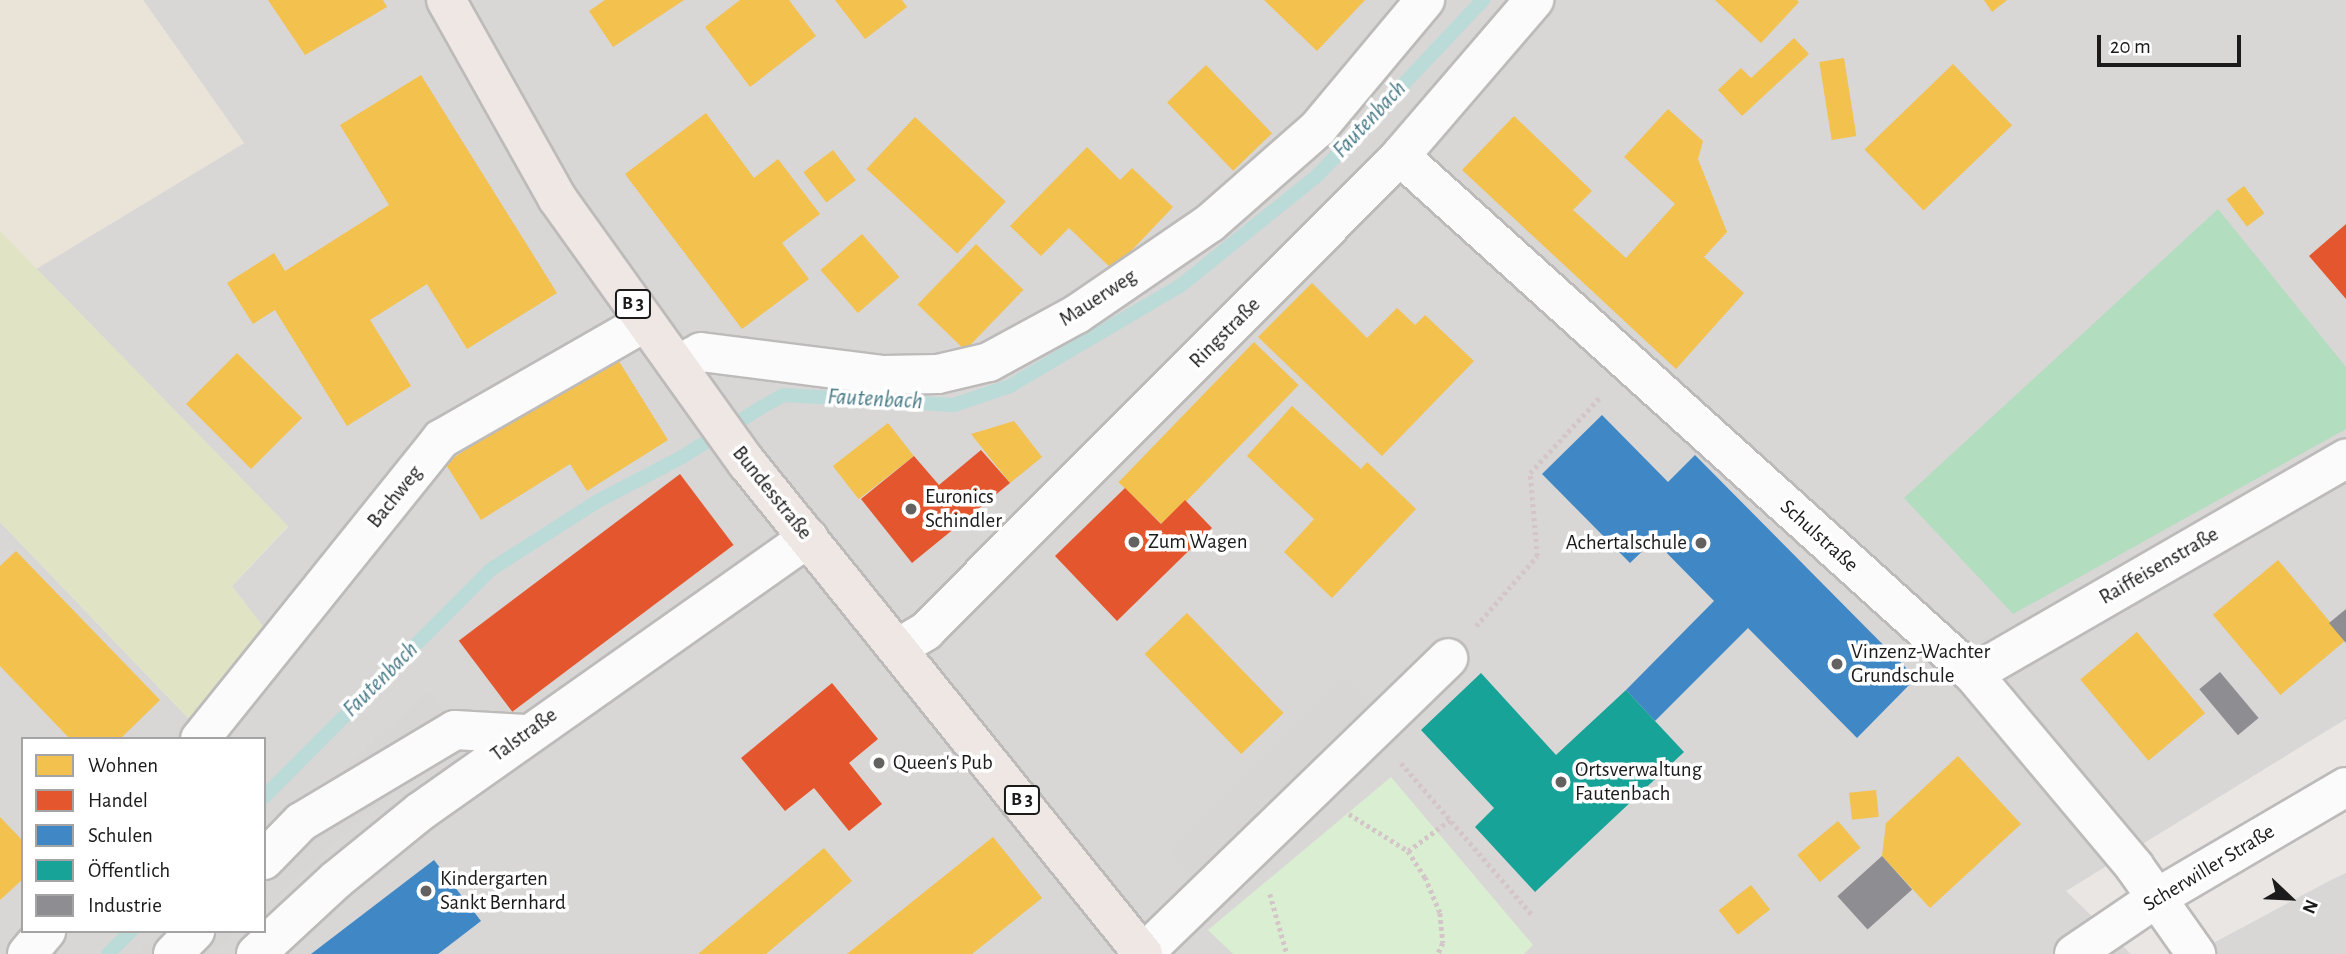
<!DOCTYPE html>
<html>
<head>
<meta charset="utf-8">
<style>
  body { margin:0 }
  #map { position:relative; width:2346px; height:954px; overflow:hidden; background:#eae6e4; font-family:"Alegreya Sans",sans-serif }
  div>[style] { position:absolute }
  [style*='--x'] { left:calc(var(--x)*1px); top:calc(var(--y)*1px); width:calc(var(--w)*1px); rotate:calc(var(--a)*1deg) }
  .residential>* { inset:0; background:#d9d6d6 }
  .religious>* { inset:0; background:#d8d6d5; transform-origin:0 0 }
  .farmland>* { inset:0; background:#eae4d8 }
  .grass>* { inset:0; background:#e0e4c5 }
  .park>* { inset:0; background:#daeed1 }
  .pitch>* { inset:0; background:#b2ddbe }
  .homes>* { inset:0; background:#f2c14e; transform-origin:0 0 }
  .shops>* { inset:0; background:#e4572e; transform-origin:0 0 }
  .schools>* { inset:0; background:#3f88c5 }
  .public>* { inset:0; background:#17a398 }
  .industry>* { inset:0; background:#8d8d92; transform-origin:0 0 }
  .stream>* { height:14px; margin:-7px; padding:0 7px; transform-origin:7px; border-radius:7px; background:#badbd7 }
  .path>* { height:4.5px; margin-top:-2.25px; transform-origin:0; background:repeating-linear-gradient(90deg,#d4c5c9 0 3.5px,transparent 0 7px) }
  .roads { filter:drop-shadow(2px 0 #bdbbba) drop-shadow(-2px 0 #bdbbba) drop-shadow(0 2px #bdbbba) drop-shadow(0 -2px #bdbbba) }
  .minor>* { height:38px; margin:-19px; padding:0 19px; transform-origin:19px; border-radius:19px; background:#fcfbfb }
  .major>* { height:38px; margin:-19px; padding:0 19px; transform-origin:19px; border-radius:19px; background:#eee7e4 }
  .dots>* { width:19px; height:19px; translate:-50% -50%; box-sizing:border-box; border:4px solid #fff; border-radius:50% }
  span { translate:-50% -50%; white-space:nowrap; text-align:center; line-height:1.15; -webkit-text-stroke:7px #fff; paint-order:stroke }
  .shield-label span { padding:2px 5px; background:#fff; border:2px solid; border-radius:5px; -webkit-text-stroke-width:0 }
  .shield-label { font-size:19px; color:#1b1b1b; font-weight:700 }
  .street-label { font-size:21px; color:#1b1b1b }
  .poi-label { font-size:21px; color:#1b1b1b }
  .left { translate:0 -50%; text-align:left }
  .right { translate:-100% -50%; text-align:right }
  .water-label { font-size:23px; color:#447885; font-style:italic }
  .legend { position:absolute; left:21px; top:737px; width:245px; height:196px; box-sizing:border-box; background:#fff; border:2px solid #a4a4a4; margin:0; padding:9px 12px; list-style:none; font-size:21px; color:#1b1b1b }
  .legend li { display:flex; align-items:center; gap:14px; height:35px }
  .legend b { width:35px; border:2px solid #a4a4a4 }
  .north { position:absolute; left:2255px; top:863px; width:70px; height:70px; -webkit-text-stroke:5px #fff; paint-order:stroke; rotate:113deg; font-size:19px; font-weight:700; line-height:28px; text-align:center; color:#1b1b1b }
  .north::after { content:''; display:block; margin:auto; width:24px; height:32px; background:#1b1b1b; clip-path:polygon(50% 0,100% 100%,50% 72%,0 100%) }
  .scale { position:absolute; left:2097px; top:35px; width:144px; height:32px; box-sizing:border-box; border:4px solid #1b1b1b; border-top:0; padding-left:9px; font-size:21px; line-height:24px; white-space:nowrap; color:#1b1b1b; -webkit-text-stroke:5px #fff; paint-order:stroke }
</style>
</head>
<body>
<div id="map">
  <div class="residential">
    <div style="clip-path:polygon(evenodd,143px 0,2346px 0,2346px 719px,2066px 891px,2131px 954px,0 954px,0 522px,190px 720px,232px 586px,288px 527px,36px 269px,244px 143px,143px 0,23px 739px,264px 739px,264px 931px,23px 931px,23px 739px)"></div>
    <div style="clip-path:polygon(2346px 873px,2346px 954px,2193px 954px,2329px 881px)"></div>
  </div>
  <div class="religious">
    <div style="left:1344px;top:676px;width:41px;height:249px;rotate:45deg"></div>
    <div style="clip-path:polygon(430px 691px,455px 730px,463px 728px,264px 907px,264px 840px)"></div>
    <div style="clip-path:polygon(162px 931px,237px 931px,212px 954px,137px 954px)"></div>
  </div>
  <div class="farmland">
    <div style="clip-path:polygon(0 0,143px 0,244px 143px,36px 269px,0 231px)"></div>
  </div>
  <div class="grass">
    <div style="clip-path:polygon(0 231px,288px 526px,232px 586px,263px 626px,190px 720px,0 522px)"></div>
  </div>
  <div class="park">
    <div style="clip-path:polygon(1391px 777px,1533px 945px,1524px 954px,1233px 954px,1208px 930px)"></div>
  </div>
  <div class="pitch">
    <div style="clip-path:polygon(2218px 209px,2346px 367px,2346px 429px,2013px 614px,1904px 498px)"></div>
  </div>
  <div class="homes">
    <div style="clip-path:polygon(268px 0,383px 0,387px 7px,305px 55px)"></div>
    <div style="clip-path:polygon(605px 0,684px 0,613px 47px,589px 11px)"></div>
    <div style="clip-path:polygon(740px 0,789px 0,816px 36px,750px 87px,705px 27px)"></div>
    <div style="clip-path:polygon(835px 0,902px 0,907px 7px,865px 39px)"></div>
    <div style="clip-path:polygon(1264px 0,1365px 0,1317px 51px)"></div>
    <div style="clip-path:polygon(1715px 0,1797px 0,1799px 2px,1761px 43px)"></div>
    <div style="clip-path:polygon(1984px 0,2007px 0,1992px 12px)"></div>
    <div style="clip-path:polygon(1794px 38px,1809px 54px,1742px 116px,1718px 90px,1741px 68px,1751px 78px)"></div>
    <div style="left:1844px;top:58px;width:79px;height:25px;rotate:81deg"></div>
    <div style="left:1953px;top:64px;width:85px;height:123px;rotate:46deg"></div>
    <div style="left:1206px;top:65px;width:95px;height:54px;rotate:46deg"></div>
    <div style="clip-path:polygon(421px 75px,557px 293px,467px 349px,427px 284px,370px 320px,411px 386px,347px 426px,275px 310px,253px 324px,227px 283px,274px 253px,285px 271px,389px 205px,340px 125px)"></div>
    <div style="clip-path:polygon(1668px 109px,1703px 141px,1698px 159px,1727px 232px,1704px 257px,1744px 293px,1676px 369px,1462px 170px,1514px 116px,1592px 191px,1573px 210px,1626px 258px,1675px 204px,1624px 157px)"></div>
    <div style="clip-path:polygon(706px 113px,754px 178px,778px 159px,820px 214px,782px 243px,809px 279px,742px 329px,625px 174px)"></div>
    <div style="left:915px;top:117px;width:124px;height:71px;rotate:43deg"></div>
    <div style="clip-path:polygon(1087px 147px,1120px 180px,1132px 168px,1173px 207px,1113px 270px,1069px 228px,1041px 256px,1010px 226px)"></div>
    <div style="left:833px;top:150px;width:38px;height:37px;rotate:53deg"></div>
    <div style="left:2244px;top:186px;width:34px;height:22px;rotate:53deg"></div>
    <div style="left:862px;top:234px;width:57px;height:55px;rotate:49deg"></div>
    <div style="left:976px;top:244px;width:66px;height:84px;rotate:44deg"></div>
    <div style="clip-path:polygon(1312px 283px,1367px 338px,1397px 308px,1415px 325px,1425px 315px,1474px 361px,1382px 456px,1258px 337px)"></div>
    <div style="left:1254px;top:342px;width:62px;height:195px;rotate:44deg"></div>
    <div style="left:237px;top:353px;width:92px;height:72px;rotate:45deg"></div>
    <div style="clip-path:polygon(615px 355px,668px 440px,587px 491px,570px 464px,481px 520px,445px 463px)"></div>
    <div style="clip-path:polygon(1292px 406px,1361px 469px,1367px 462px,1416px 509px,1332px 598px,1284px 552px,1314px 519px,1247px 456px)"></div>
    <div style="clip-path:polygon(1014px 421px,1042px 457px,1010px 483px,971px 434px)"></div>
    <div style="left:888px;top:423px;width:42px;height:70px;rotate:52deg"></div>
    <div style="clip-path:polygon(16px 551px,160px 700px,120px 739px,70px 739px,0 666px,0 566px)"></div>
    <div style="left:2278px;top:560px;width:105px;height:85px;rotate:50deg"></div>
    <div style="left:1187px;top:613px;width:139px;height:59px;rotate:46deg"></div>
    <div style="left:2137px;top:632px;width:106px;height:74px;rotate:50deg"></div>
    <div style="clip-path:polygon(1958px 756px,2021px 824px,1930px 908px,1882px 856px,1886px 823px)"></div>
    <div style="left:1876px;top:790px;width:27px;height:27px;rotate:84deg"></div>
    <div style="clip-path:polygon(0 817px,23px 841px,23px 879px,0 900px)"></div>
    <div style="left:1838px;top:821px;width:35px;height:53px;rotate:50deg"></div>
    <div style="clip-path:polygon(993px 837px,1042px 898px,972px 954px,847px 954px)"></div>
    <div style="clip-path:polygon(824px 848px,852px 881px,766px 954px,698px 954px)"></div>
    <div style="left:1751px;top:885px;width:31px;height:41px;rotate:52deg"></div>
  </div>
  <div class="shops">
    <div style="clip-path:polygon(2346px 224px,2346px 299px,2309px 256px)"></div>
    <div style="clip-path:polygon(981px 450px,1010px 483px,912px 563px,861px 499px,914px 456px,939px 485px)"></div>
    <div style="left:680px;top:474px;width:89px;height:277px;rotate:53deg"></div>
    <div style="clip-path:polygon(1125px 488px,1161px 524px,1185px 500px,1212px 528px,1117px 621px,1055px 556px)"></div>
    <div style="clip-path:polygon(832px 683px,878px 739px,849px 763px,882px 804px,849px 831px,814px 788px,785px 811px,741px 758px)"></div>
  </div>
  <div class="schools">
    <div style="clip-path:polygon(1602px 415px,1668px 482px,1695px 455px,1916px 678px,1857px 738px,1748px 628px,1655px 721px,1626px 690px,1714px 601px,1654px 540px,1630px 563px,1542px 474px)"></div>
    <div style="clip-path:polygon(434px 860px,481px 921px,438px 954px,311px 954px)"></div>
  </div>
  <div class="public">
    <div style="clip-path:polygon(1481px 673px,1556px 755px,1626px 690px,1684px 752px,1535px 892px,1475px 827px,1494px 808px,1421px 730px)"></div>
  </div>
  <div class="industry">
    <div style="clip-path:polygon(2346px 609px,2346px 643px,2329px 623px)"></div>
    <div style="left:2220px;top:672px;width:60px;height:27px;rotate:50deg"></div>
    <div style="left:1882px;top:856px;width:45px;height:60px;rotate:48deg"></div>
  </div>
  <div class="stream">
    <div style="--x:264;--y:797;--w:320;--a:-45.1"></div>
    <div style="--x:490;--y:570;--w:128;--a:-32.6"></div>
    <div style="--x:598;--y:501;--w:95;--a:-27.6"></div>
    <div style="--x:682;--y:457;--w:94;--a:-32"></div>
    <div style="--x:762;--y:407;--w:25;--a:-29"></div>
    <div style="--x:784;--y:395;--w:170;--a:3.4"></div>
    <div style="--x:954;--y:405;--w:59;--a:-18.7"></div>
    <div style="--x:1010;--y:386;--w:197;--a:-30.5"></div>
    <div style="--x:1180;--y:286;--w:177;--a:-38.8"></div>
    <div style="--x:1318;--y:175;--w:241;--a:-46.7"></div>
    <div style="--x:108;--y:954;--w:33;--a:-45"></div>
  </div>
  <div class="path">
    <div style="--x:1476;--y:626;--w:93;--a:-48.9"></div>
    <div style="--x:1537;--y:556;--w:83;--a:-94.8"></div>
    <div style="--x:1530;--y:473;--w:105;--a:-47.3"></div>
    <div style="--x:1401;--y:763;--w:203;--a:49.2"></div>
    <div style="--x:1349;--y:814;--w:70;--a:32.1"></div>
    <div style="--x:1408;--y:851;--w:31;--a:57"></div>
    <div style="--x:1425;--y:877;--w:39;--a:67"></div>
    <div style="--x:1440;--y:913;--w:30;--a:84"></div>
    <div style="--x:1443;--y:943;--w:12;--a:114"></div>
    <div style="--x:1408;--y:851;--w:52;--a:-36.4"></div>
    <div style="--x:1270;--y:894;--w:62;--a:74.2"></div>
  </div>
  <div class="roads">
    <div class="minor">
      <div style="--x:1400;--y:156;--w:772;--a:42.11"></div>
      <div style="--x:1973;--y:674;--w:251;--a:50"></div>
      <div style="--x:2134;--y:866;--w:108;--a:54.8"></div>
      <div style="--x:677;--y:365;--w:27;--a:-28"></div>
      <div style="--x:701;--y:352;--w:184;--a:7.2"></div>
      <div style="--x:884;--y:375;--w:54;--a:-1.1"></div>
      <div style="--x:938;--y:374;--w:52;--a:-13.2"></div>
      <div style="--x:989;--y:362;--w:100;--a:-28.6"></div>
      <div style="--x:1077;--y:314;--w:161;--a:-34.4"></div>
      <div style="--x:1210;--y:223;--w:144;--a:-41.3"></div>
      <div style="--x:1318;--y:128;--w:167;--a:-50.1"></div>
      <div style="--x:898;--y:648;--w:33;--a:-31"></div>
      <div style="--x:926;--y:631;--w:671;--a:-45.06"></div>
      <div style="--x:1400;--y:156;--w:206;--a:-49.3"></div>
      <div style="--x:1973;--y:674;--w:431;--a:-30"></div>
      <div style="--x:200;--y:739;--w:385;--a:-51.2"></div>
      <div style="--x:441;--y:439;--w:235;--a:-29.8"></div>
      <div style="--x:264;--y:860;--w:53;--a:-45.8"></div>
      <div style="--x:301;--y:822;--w:179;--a:-30.9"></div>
      <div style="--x:455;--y:730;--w:70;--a:3.3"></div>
      <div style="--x:27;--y:954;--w:30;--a:-50"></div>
      <div style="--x:173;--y:954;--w:32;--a:-46"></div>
      <div style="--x:256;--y:954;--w:109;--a:-42.8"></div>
      <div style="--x:336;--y:880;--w:109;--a:-39.1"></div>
      <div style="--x:421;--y:811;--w:474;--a:-35.2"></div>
      <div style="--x:1143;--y:954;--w:425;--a:-44.1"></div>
      <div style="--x:2074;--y:954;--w:98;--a:-34.2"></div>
      <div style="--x:2155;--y:899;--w:221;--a:-30.4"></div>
    </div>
    <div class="major">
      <div style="--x:446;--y:0;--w:227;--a:60.7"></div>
      <div style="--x:557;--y:198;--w:326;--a:54.4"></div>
      <div style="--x:747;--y:463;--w:631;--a:51.11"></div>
    </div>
  </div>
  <div class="dots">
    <div style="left:911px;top:509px;background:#636261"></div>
    <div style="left:1134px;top:542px;background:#636261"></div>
    <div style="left:1701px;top:543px;background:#636261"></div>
    <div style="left:1837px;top:664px;background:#636261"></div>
    <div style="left:879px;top:763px;background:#636261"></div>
    <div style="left:1561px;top:782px;background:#636261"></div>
    <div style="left:426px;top:891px;background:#636261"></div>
  </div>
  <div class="shield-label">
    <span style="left:633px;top:304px">B 3</span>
    <span style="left:1022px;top:800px">B 3</span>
  </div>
  <div class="street-label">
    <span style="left:1098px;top:298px;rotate:-33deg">Mauerweg</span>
    <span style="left:1225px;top:333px;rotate:-45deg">Ringstraße</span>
    <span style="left:772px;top:493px;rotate:51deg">Bundesstraße</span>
    <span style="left:395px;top:497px;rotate:-51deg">Bachweg</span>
    <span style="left:1819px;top:536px;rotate:42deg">Schulstraße</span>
    <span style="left:2159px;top:566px;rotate:-30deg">Raiffeisenstraße</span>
    <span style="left:524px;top:735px;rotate:-36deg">Talstraße</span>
    <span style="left:2209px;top:868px;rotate:-31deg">Scherwiller Straße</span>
  </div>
  <div class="poi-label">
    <span class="left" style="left:925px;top:509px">Euronics<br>Schindler</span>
    <span class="left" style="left:1148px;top:542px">Zum Wagen</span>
    <span class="right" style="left:1687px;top:543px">Achertalschule</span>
    <span class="left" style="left:1851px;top:664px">Vinzenz-Wachter<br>Grundschule</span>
    <span class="left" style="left:893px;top:763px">Queen's Pub</span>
    <span class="left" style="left:1575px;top:782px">Ortsverwaltung<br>Fautenbach</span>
    <span class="left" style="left:440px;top:891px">Kindergarten<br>Sankt Bernhard</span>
  </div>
  <div class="water-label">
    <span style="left:1370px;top:120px;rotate:-47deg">Fautenbach</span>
    <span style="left:875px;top:400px;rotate:3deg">Fautenbach</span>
    <span style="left:381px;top:680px;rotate:-45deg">Fautenbach</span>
  </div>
  <ul class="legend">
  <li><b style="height:19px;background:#f2c14e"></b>Wohnen</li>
  <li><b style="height:19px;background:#e4572e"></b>Handel</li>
  <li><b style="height:19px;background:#3f88c5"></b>Schulen</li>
  <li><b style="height:19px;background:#17a398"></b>Öffentlich</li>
  <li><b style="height:19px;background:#8d8d92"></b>Industrie</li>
  </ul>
  <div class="north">N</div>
  <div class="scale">20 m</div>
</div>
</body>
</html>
